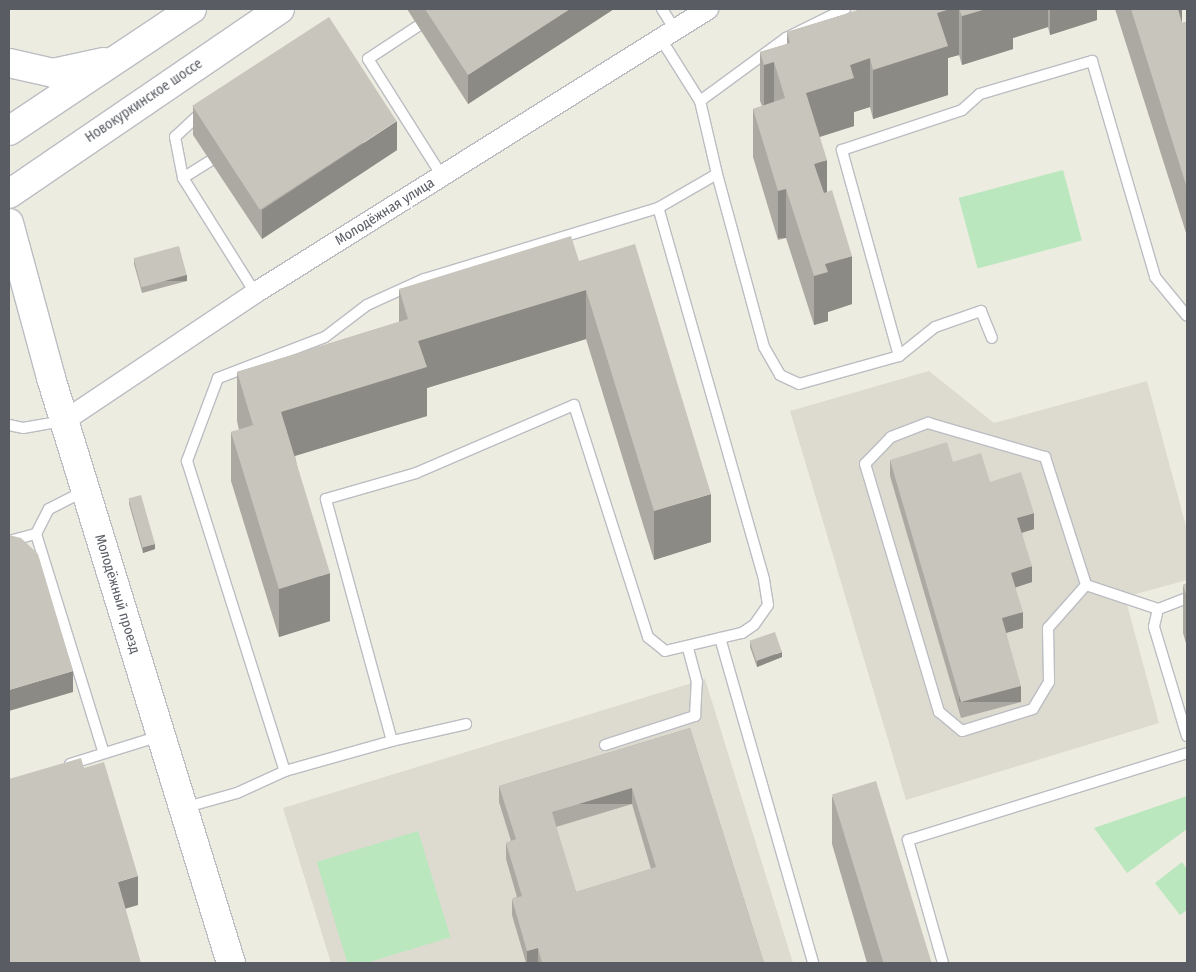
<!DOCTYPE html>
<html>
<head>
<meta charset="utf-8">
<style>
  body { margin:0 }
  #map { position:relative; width:1196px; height:972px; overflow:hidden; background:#edece0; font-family:"Fira Sans Condensed",sans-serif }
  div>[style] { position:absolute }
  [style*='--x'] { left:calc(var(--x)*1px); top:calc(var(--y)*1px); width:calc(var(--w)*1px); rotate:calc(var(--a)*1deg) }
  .education>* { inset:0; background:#dddbcf }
  .green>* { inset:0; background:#bae7be; transform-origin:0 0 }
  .roads { filter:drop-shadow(1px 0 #bbbdc3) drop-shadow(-1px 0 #bbbdc3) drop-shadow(0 1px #bbbdc3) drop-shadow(0 -1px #bbbdc3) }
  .lane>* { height:10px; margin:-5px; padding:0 5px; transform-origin:5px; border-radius:5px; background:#fff }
  .street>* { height:20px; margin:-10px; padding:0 10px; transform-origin:10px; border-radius:10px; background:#fff }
  .secondary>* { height:28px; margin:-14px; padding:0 14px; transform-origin:14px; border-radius:14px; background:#fff }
  .wall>* { inset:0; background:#aca9a3 }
  .shaded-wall>* { inset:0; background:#8c8a84; transform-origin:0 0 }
  .building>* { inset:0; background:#c8c5bd; transform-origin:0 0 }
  span { translate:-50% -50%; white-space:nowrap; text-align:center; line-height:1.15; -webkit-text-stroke:5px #fff; paint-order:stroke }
  .street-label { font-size:14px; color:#595c63 }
  .frame { position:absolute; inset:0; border:10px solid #595c63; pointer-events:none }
</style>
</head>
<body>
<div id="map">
  <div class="education">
    <div style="clip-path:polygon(929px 371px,994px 423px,1147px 381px,1187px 530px,1187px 580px,1125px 597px,1159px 723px,906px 800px,790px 411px)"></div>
    <div style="clip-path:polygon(705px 679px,793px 963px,331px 963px,283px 808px)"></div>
  </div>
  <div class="green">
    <div style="left:1063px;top:170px;width:73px;height:108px;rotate:75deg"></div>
    <div style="clip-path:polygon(1187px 796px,1187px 829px,1127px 873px,1094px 828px)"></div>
    <div style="left:418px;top:831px;width:111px;height:106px;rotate:73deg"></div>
    <div style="clip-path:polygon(1182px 862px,1187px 869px,1187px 910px,1180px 915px,1155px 883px)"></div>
  </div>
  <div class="roads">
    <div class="lane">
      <div style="--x:662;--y:9;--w:25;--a:58"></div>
      <div style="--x:418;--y:26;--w:60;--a:146.6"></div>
      <div style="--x:368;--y:59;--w:138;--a:57.7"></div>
      <div style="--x:700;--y:101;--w:107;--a:-36.2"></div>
      <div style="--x:786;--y:38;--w:66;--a:-26.2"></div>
      <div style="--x:210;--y:161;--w:32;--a:148"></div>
      <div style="--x:183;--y:178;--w:136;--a:57.9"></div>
      <div style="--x:717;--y:174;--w:179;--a:74.8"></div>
      <div style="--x:764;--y:347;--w:32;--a:60"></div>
      <div style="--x:780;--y:375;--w:21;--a:25"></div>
      <div style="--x:799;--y:384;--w:104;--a:-15.6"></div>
      <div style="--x:899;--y:356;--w:46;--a:-38.9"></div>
      <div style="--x:935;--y:327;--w:49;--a:-19.2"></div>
      <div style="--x:981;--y:311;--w:29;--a:68"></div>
      <div style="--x:183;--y:178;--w:42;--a:-101"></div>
      <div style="--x:175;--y:137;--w:37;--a:-43"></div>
      <div style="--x:658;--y:208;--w:68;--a:-30"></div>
      <div style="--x:717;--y:174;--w:75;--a:-103.1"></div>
      <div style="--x:700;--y:101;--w:73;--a:-122.2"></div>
      <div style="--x:899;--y:356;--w:214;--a:-105.5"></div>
      <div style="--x:842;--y:150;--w:126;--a:-18.4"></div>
      <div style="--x:962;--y:110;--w:24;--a:-42"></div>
      <div style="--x:980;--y:94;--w:117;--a:-16.4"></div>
      <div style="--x:1092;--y:61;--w:225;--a:73.7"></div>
      <div style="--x:1155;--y:277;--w:50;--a:50.6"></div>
      <div style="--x:9;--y:425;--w:14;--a:12"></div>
      <div style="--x:23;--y:428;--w:40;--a:-10"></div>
      <div style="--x:36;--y:534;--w:229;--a:72.8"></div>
      <div style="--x:9;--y:541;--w:28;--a:-15"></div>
      <div style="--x:36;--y:534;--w:28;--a:-63"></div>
      <div style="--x:49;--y:509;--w:39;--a:-27"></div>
      <div style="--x:1086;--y:585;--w:57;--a:131.5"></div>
      <div style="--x:1048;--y:628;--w:54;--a:88.9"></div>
      <div style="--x:1049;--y:682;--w:31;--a:121"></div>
      <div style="--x:1033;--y:709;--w:74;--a:162.8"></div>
      <div style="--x:962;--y:731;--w:30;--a:-140"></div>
      <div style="--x:939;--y:712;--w:259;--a:-106.6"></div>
      <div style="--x:865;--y:464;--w:37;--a:-46"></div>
      <div style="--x:891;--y:437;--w:40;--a:-21"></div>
      <div style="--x:928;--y:423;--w:122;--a:16.2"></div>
      <div style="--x:1045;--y:457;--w:134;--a:72.2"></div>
      <div style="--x:1086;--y:585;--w:76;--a:18.4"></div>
      <div style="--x:1187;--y:598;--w:31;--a:159"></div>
      <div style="--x:1158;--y:609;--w:18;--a:103"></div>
      <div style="--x:1154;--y:627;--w:114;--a:73.2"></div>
      <div style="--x:720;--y:638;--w:338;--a:74"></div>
      <div style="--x:392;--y:741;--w:76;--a:-12.9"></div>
      <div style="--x:605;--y:745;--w:95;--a:-17.9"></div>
      <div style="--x:695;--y:716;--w:34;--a:-87"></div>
      <div style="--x:697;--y:682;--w:35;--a:-105"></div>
      <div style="--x:70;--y:764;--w:94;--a:-17.3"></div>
      <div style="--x:183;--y:808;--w:56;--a:-15.5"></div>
      <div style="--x:237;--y:793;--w:53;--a:-24.6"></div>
      <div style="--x:285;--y:771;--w:111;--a:-15.7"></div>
      <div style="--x:392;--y:741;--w:251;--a:-105.3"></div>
      <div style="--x:326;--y:499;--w:94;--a:-16.1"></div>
      <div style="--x:416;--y:473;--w:172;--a:-23.3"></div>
      <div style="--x:574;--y:405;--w:244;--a:72.3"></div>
      <div style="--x:648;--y:637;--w:22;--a:39"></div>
      <div style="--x:665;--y:651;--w:79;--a:-13.2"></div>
      <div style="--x:742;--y:633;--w:14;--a:-34"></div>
      <div style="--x:754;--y:625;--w:24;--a:-55"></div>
      <div style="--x:768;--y:605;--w:26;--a:-99"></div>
      <div style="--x:764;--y:579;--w:386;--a:-105.9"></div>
      <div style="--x:658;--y:208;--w:245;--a:163.1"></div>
      <div style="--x:424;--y:279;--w:63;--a:155.5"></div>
      <div style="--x:367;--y:305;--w:53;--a:142.7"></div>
      <div style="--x:325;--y:337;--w:115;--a:159"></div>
      <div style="--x:218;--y:378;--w:89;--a:110.5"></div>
      <div style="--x:187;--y:461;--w:325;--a:72.5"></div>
      <div style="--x:943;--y:963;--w:128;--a:-105.9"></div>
      <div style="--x:908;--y:840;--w:292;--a:-17.3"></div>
    </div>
    <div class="street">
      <div style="--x:64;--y:421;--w:230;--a:-33.8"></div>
      <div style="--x:255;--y:293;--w:535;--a:-32.08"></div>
    </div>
    <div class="secondary">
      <div style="--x:9;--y:63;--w:45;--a:12.8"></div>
      <div style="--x:53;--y:73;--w:52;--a:-12.2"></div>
      <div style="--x:9;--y:131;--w:220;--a:-33.7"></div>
      <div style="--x:9;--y:194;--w:328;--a:-34.3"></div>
      <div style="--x:9;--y:223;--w:161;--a:74.8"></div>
      <div style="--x:51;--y:378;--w:612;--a:72.9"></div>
    </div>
  </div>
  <div class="wall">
    <div style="clip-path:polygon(407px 9px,614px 9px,468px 104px)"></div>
    <div style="clip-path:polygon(862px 9px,1098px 9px,1097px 9px,1097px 20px,1050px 35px,1048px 27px,1013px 38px,1013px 49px,962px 65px,959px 55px,948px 58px,948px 95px,873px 119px,870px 107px,854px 112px,854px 126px,820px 137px,827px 192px,852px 304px,828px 312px,828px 321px,814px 325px,786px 238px,778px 240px,753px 157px,753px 109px,762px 106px,760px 101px,760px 52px,787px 44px,787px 32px)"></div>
    <div style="clip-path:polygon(1115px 9px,1182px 9px,1182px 23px,1187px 22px,1187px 236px)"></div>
    <div style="clip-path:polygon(193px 106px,397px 150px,262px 239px,193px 135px)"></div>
    <div style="clip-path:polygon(134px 258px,187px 281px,142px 293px,134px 264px)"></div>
    <div style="clip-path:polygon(579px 261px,711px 542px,654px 560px,586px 339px,427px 388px,427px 416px,295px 456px,330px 621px,279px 637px,231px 481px,231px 432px,239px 430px,237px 421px,237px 372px,399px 322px,399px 289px)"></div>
    <div style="clip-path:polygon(890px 460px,953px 462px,990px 482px,1034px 529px,1022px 533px,1032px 582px,1015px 587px,1023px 628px,1006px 633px,1021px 702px,961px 718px,890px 476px)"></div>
    <div style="clip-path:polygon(129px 499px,155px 549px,143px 553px,129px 504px)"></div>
    <div style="clip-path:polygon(1187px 583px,1187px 647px,1183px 633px,1183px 585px)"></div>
    <div style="clip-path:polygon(750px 641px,782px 657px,757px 667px,750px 647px)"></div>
    <div style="clip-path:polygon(evenodd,690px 728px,764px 963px,526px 963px,512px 915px,512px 899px,517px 897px,506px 859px,506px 843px,511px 841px,499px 802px,499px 786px,690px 728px,632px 804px,651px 869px,576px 892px,556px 827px,632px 804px)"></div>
    <div style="clip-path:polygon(832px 796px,930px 963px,867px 963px,832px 844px)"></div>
  </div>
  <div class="shaded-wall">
    <div style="clip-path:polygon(570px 9px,614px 9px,468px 104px,468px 75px)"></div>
    <div style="clip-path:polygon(950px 9px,959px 9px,959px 55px,948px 58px,948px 95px,873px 119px,873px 70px,937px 13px)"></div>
    <div style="clip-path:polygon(986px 9px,1048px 9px,1048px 27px,1013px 38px,1013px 49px,962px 65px,962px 16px)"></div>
    <div style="clip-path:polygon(1050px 9px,1098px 9px,1097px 9px,1097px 20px,1050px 35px)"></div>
    <div style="clip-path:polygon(1173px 9px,1182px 9px,1182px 41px)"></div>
    <div style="clip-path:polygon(870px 58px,870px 107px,854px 112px,854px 126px,806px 141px,806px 93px,850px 65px)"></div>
    <div style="left:774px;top:62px;width:49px;height:10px;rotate:90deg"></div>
    <div style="clip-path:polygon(397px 121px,397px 150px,262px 239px,262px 210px)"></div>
    <div style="clip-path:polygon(827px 160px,827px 208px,814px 164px)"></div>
    <div style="left:786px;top:189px;width:49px;height:8px;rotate:90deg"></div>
    <div style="clip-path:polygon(852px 256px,852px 304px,828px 312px,828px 321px,814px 325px,814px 276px,825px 264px)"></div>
    <div style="left:187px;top:275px;width:6px;height:47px;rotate:90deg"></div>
    <div style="clip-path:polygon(586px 290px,586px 339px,427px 388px,427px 416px,281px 460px,281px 412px,418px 341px)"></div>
    <div style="clip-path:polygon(711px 494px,711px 542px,654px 560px,654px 511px)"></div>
    <div style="left:10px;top:503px;width:16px;height:1px;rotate:90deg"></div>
    <div style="clip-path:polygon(1034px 513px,1034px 529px,1017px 534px,1017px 518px)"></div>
    <div style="clip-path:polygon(155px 544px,155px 549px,143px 553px,143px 547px)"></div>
    <div style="clip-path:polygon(1032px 566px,1032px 582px,1011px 589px,1011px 573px)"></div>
    <div style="clip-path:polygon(330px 573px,330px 621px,279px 637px,279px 589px)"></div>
    <div style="clip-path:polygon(1023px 612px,1023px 628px,1002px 634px,1002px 618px)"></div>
    <div style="clip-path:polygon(782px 652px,782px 657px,757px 667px,757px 661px)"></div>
    <div style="clip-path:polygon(73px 671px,73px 692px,9px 711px,9px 690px)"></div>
    <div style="left:1021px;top:686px;width:16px;height:62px;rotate:90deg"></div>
    <div style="left:632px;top:788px;width:16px;height:84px;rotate:90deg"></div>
    <div style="clip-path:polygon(138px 876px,138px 905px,118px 911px,118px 882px)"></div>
    <div style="clip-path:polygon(538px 948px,538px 963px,527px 963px,527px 951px)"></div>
  </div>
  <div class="building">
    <div style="clip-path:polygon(425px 9px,570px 9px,468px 75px)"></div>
    <div style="clip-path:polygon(862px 9px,950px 9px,937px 13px,948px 46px,873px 70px,870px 58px,850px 65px,854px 78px,806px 93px,827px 160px,814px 164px,824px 193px,832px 190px,852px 256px,825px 264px,828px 272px,814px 276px,786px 189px,778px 191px,753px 109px,785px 98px,774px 62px,764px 65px,760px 52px,790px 43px,787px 32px)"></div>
    <div style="clip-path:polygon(959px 9px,986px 9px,962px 16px)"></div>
    <div style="clip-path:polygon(1131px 9px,1178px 9px,1182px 23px,1187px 22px,1187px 188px)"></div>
    <div style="left:329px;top:17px;width:124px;height:163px;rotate:57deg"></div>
    <div style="clip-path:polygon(571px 236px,579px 261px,635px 244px,711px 494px,654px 511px,586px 290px,418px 341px,427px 367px,281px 412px,330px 573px,279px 589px,231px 432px,253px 425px,237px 372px,408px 319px,399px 289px)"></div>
    <div style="left:179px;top:246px;width:30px;height:47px;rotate:75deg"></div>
    <div style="clip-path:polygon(947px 442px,953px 462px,981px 453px,990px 482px,1021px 472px,1034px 513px,1017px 518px,1032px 566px,1011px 573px,1023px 612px,1002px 618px,1021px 686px,961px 702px,890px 460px)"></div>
    <div style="left:141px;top:495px;width:51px;height:13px;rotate:74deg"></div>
    <div style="clip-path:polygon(9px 535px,21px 538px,38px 554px,73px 671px,9px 690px)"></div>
    <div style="clip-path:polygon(1187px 583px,1187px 598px,1183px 585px)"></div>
    <div style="left:775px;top:632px;width:21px;height:27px;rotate:71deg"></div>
    <div style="clip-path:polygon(evenodd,690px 728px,764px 963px,542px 963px,538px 948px,527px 951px,512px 899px,522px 896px,506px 843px,516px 839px,499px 786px,690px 728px,632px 788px,656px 867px,576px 892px,552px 812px,632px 788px)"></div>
    <div style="clip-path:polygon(81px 758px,84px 768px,104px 762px,138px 876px,118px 882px,141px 963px,9px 963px,9px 779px)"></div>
    <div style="left:876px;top:781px;width:190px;height:46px;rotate:73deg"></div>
  </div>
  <div class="street-label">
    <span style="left:144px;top:101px;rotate:-34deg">Новокуркинское шоссе</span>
    <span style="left:385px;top:212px;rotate:-32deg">Молодёжная улица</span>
    <span style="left:117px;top:594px;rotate:73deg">Молодёжный проезд</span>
  </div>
  <div class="frame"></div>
</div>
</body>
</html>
